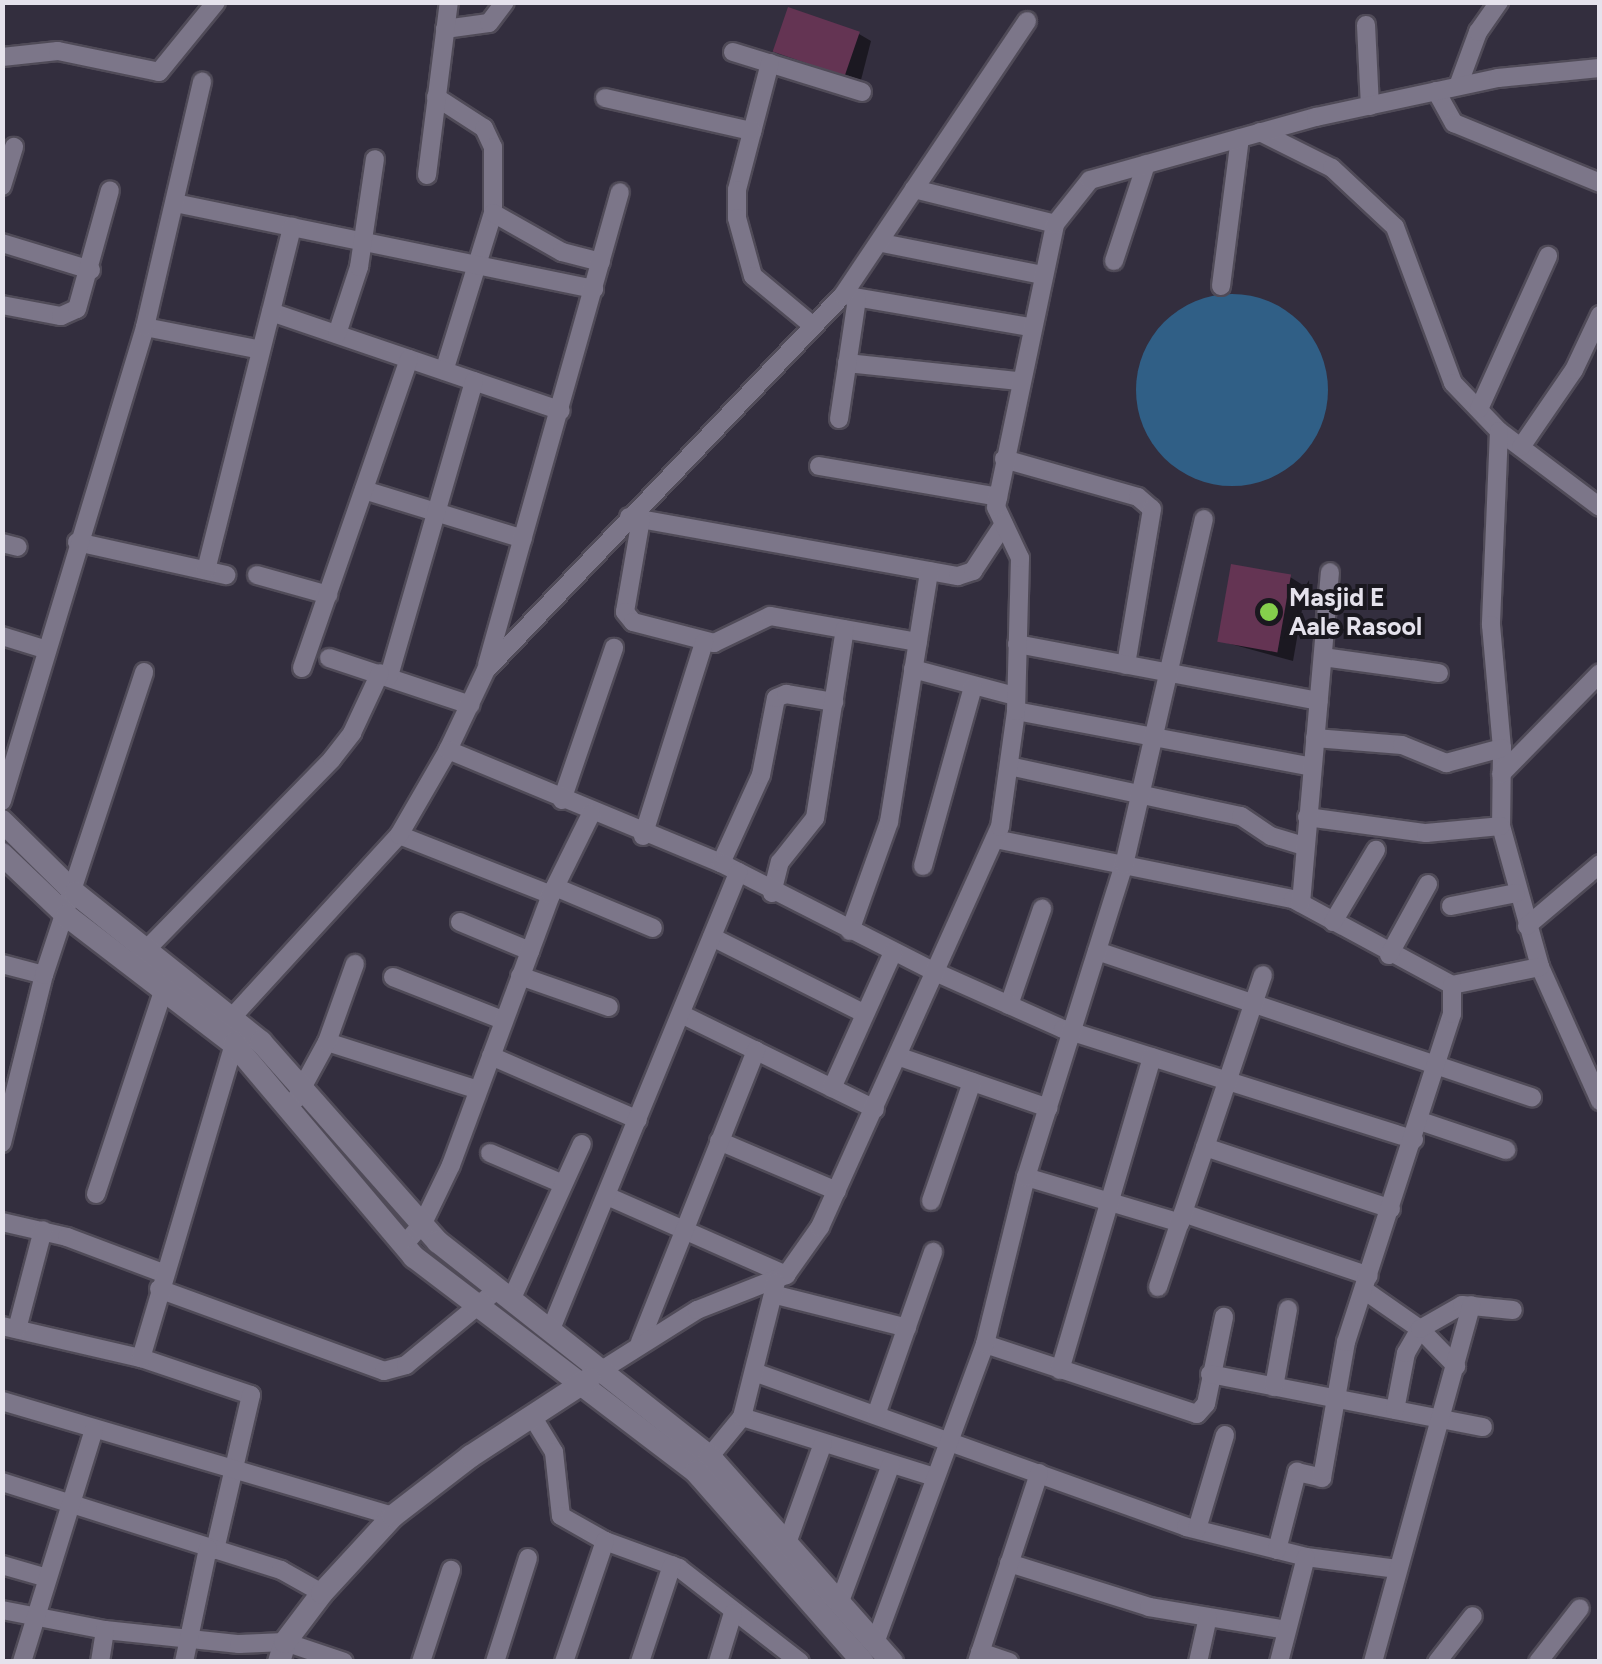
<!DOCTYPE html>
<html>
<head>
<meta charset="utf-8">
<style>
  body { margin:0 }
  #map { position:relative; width:1602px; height:1664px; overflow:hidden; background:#332e3e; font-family:Figtree,sans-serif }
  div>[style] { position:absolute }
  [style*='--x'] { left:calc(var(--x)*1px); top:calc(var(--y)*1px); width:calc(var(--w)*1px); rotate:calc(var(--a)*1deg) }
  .water>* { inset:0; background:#305f86 }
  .round { border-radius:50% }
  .shadow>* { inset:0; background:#0007 }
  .building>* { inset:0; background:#643453; transform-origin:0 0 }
  .roads { filter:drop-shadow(2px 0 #504b58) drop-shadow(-2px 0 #504b58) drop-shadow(0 2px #504b58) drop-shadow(0 -2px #504b58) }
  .minor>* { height:18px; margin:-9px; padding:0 9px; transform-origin:9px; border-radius:9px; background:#7c7689 }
  .tertiary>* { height:22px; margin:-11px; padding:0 11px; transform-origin:11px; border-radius:11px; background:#7c7689 }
  .dots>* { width:28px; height:28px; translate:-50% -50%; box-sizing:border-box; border:5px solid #1a181f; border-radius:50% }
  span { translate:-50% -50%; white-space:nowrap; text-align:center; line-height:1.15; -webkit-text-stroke:8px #1a181f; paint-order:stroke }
  .poi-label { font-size:25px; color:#e5e2ec; font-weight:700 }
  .left { translate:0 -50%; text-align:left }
  .frame { position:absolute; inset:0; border:5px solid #e5e2ec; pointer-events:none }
</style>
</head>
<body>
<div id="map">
  <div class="water">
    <div class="round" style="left:1136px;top:294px;width:192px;height:192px"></div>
  </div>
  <div class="shadow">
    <div style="clip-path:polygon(859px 34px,871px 41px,861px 80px,778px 51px)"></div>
    <div style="clip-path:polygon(1290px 577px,1306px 587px,1293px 661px,1220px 641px)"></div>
  </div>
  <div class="building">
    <div style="left:788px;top:7px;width:76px;height:47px;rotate:19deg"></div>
    <div style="left:1231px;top:564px;width:61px;height:79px;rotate:10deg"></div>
  </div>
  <div class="roads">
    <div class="minor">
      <div style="--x:1366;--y:25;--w:81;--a:87.2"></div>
      <div style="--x:445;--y:29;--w:44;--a:-7.8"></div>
      <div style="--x:489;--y:23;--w:26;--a:-53"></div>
      <div style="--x:733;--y:52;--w:135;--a:17.2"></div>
      <div style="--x:2;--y:57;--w:56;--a:-6.1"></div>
      <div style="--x:58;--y:51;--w:103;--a:11.7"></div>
      <div style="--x:159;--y:72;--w:90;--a:-50.8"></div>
      <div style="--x:770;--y:63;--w:131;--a:104.6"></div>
      <div style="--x:737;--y:190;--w:28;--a:90"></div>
      <div style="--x:737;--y:218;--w:60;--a:74.6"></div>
      <div style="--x:753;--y:276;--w:78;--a:39.8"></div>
      <div style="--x:1458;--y:86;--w:58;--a:-69.7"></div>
      <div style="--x:1478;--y:32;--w:37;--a:-55"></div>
      <div style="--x:1436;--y:91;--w:37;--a:61"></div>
      <div style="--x:1454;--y:123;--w:158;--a:22.3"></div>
      <div style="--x:436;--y:97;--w:57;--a:32.9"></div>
      <div style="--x:484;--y:128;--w:21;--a:65"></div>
      <div style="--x:493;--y:147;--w:66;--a:90"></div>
      <div style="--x:493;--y:213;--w:165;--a:107.2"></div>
      <div style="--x:605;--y:98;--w:151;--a:12.7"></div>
      <div style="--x:1260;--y:132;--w:80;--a:26.6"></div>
      <div style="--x:1332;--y:168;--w:86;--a:43.1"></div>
      <div style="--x:1395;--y:227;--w:166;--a:69.6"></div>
      <div style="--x:1453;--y:383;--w:66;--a:46.2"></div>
      <div style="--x:1499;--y:431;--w:126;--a:37"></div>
      <div style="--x:427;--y:175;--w:174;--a:-82.8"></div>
      <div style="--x:2;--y:186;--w:41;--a:-72.9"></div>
      <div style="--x:914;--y:189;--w:145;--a:13.9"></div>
      <div style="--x:175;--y:203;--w:428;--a:11.6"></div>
      <div style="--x:493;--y:213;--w:79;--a:29.5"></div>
      <div style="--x:562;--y:252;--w:40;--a:14.4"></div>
      <div style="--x:2;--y:243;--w:93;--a:16.9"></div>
      <div style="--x:882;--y:243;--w:163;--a:11.3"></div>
      <div style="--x:1114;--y:261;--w:102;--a:-71.7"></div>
      <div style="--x:1221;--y:286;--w:149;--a:-82.7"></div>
      <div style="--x:843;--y:295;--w:190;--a:9.7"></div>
      <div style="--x:2;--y:305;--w:60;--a:10.6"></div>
      <div style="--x:61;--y:316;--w:17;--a:-24"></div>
      <div style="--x:77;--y:309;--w:123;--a:-74.5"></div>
      <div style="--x:271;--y:312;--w:306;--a:18.8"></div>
      <div style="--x:145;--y:327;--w:118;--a:11.2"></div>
      <div style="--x:337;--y:334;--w:71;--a:-71.8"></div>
      <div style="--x:359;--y:267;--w:109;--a:-81.6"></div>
      <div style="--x:847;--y:363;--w:173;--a:6"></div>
      <div style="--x:1479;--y:409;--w:168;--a:-65.7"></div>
      <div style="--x:839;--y:419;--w:122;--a:-81.5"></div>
      <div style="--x:1499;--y:431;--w:194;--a:92.4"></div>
      <div style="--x:1491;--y:625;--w:123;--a:84.9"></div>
      <div style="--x:1502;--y:748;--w:78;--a:90.7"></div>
      <div style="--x:1501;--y:826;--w:146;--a:74.5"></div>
      <div style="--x:1540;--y:967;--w:147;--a:65.9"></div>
      <div style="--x:1521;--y:447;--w:93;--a:-55.5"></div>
      <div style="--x:1574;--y:370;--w:61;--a:-64.7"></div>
      <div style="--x:1004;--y:459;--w:139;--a:15.8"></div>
      <div style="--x:1138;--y:497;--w:18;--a:41"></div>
      <div style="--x:1152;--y:509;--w:158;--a:99.5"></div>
      <div style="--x:819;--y:466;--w:182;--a:9.8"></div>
      <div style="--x:364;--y:490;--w:166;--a:17.1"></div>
      <div style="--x:629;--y:517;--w:334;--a:10.2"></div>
      <div style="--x:958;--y:576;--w:16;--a:-18"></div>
      <div style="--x:973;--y:571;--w:56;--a:-56.6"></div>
      <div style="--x:641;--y:519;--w:94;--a:99.8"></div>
      <div style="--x:625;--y:612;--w:13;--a:51"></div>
      <div style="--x:633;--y:622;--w:84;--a:14.5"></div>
      <div style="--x:714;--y:643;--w:62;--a:-25.7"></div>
      <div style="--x:770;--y:616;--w:150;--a:10"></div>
      <div style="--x:77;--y:542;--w:153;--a:12.5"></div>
      <div style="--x:2;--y:543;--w:16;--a:14"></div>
      <div style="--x:206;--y:570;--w:354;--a:-75.9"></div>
      <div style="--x:257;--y:575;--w:74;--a:15.7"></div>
      <div style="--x:2;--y:636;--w:44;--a:17.2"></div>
      <div style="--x:1017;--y:644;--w:307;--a:10.7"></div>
      <div style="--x:1323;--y:657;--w:117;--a:7.9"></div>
      <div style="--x:329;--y:658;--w:149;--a:18.4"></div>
      <div style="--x:487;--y:665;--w:491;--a:-74.3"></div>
      <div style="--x:302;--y:668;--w:327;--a:-70.9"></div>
      <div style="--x:913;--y:669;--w:106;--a:14.8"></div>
      <div style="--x:389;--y:676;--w:307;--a:-73.9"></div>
      <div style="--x:1016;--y:711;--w:300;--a:10.7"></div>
      <div style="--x:1315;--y:738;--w:87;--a:4.6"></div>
      <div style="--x:1402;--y:745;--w:48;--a:22.2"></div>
      <div style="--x:1446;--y:763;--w:58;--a:-15"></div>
      <div style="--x:448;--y:750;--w:89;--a:-64.6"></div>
      <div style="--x:486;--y:670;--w:518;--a:-46.41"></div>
      <div style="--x:843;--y:295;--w:330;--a:-56.1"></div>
      <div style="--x:1009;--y:766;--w:237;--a:12.2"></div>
      <div style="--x:1241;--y:816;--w:36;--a:34"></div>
      <div style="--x:1271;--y:836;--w:34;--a:17"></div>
      <div style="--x:1501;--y:774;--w:141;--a:-45.6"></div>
      <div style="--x:562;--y:800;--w:161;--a:-71.1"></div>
      <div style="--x:2;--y:801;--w:495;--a:-73.2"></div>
      <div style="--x:145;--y:327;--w:252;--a:-76.9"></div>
      <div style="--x:1307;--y:817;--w:120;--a:7.7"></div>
      <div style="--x:1426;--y:833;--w:75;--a:-5.3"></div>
      <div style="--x:399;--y:835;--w:163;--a:21.5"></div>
      <div style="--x:643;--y:836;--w:203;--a:-72.5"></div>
      <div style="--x:995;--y:839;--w:304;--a:11.4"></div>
      <div style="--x:1293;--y:899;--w:181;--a:28.4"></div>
      <div style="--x:1452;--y:985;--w:90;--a:-11.6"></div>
      <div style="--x:721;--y:863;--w:97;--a:-65.6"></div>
      <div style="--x:761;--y:775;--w:78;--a:-79"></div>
      <div style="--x:776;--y:698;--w:11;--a:-22"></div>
      <div style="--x:786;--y:694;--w:49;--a:9.5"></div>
      <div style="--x:923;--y:866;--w:186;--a:-74.4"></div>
      <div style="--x:555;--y:887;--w:106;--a:22.7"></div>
      <div style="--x:772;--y:893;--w:32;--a:-76"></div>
      <div style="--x:780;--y:862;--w:56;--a:-51.5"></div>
      <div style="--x:815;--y:818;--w:191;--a:-81"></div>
      <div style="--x:1301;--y:903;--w:332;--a:-85"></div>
      <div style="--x:1451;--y:906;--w:66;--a:-11.3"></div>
      <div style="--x:460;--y:922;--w:76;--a:22.5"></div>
      <div style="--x:1333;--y:922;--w:84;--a:-59.2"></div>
      <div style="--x:1527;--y:926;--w:96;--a:-40.3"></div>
      <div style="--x:850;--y:931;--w:116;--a:-70.3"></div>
      <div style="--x:889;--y:822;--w:254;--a:-80.9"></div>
      <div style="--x:712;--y:937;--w:171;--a:26.7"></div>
      <div style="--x:1097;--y:951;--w:459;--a:18.6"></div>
      <div style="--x:1389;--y:955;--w:81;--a:-61.2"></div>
      <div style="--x:140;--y:956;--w:275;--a:-45.7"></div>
      <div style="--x:332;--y:759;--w:33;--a:-52"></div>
      <div style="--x:352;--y:733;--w:66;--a:-65"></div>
      <div style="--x:2;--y:964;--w:43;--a:14.7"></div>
      <div style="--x:520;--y:976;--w:94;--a:19.2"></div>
      <div style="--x:393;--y:977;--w:118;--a:21.4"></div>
      <div style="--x:1009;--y:1005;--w:102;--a:-71"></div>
      <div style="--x:681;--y:1014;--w:216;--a:26.1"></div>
      <div style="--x:223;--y:1027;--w:260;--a:-47.5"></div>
      <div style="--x:399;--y:835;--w:98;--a:-60"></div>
      <div style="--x:448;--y:750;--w:295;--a:22.5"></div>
      <div style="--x:721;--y:863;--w:240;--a:27"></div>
      <div style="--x:935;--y:972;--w:140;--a:24"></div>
      <div style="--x:1063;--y:1029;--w:368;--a:17.5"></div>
      <div style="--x:327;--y:1042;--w:158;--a:17.6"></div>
      <div style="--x:491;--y:1056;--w:160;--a:23.5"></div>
      <div style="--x:900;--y:1057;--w:157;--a:19"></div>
      <div style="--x:832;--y:1088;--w:149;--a:-65.8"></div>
      <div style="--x:296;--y:1099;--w:65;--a:-61.5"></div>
      <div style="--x:327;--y:1042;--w:83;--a:-70.3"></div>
      <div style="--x:1420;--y:1121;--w:91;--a:18.6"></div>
      <div style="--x:719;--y:1141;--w:128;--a:23"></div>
      <div style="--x:2;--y:1143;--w:173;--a:-76"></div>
      <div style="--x:44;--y:975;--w:319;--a:-71.7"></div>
      <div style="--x:1205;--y:1147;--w:196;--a:18.4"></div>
      <div style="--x:490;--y:1153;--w:79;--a:23"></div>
      <div style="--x:1026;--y:1177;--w:161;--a:16.6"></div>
      <div style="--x:96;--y:1194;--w:214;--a:-71.7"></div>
      <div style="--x:607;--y:1196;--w:196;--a:23.8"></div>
      <div style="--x:931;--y:1201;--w:126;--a:-71"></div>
      <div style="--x:1183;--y:1213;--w:196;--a:18.7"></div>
      <div style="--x:2;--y:1222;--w:67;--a:13"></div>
      <div style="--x:67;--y:1237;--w:103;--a:20.6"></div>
      <div style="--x:403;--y:1246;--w:30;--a:-49"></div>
      <div style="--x:423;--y:1223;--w:64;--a:-64.2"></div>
      <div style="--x:451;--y:1165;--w:288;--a:-69.7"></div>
      <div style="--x:551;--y:895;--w:90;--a:-63.7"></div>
      <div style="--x:1158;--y:1287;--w:329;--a:-71.4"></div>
      <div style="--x:159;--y:1289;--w:239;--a:20"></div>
      <div style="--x:384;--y:1371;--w:23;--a:-15"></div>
      <div style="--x:406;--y:1365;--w:119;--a:-39.6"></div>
      <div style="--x:1364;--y:1290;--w:68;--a:34.9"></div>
      <div style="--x:1420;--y:1329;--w:52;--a:45.8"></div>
      <div style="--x:776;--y:1295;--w:135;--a:14.1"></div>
      <div style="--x:512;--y:1298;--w:169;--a:-65.6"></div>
      <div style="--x:2;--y:1326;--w:143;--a:13"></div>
      <div style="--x:141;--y:1358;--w:116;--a:18.6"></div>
      <div style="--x:251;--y:1395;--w:159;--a:103.1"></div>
      <div style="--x:17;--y:1329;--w:102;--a:-75.3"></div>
      <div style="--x:551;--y:1329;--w:494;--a:-67.7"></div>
      <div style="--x:640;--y:1342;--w:314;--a:-68.3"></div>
      <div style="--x:985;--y:1344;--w:223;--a:18.3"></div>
      <div style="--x:1197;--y:1414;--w:13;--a:-48"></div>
      <div style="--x:1206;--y:1404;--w:89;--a:-78.3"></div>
      <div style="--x:141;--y:1358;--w:327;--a:-73.5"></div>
      <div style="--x:605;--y:1368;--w:109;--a:-32.2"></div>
      <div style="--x:697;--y:1310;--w:96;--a:-21.5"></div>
      <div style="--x:786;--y:1275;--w:59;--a:-54.7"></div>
      <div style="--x:820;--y:1227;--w:439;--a:-65.8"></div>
      <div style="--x:1000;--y:827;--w:117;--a:-82.1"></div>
      <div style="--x:1016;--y:711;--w:153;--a:-88.5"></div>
      <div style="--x:1020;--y:558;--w:56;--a:-115.2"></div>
      <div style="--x:996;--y:507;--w:289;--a:-78.2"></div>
      <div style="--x:1055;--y:224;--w:56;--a:-51.5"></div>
      <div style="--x:1090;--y:180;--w:235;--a:-15.6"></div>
      <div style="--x:1316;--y:117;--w:186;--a:-12.1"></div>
      <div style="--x:1498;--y:78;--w:102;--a:-5.6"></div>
      <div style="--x:1060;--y:1370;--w:326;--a:-73.6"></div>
      <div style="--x:757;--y:1373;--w:456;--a:19.7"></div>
      <div style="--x:1186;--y:1527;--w:124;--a:14"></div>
      <div style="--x:1306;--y:1557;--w:92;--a:7.5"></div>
      <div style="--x:1210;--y:1374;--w:278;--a:11"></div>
      <div style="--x:1274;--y:1387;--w:79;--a:-79.8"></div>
      <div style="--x:2;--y:1401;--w:408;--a:16.4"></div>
      <div style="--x:1395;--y:1410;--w:58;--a:-79.1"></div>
      <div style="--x:1406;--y:1353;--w:28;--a:-60"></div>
      <div style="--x:1420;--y:1329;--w:48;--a:-29.7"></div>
      <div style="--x:1462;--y:1305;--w:51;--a:5.6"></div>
      <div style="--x:876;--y:1415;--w:173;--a:-70.7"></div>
      <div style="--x:532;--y:1416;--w:42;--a:58.6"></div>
      <div style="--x:554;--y:1452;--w:64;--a:83.8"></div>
      <div style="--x:561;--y:1516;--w:51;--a:29.6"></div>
      <div style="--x:605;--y:1541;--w:79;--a:20"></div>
      <div style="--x:679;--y:1568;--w:153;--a:37.8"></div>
      <div style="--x:742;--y:1417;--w:202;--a:17.3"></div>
      <div style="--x:701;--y:1467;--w:65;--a:-50.6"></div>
      <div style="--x:742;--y:1417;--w:139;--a:-75.9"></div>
      <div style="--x:2;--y:1482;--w:293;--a:17.5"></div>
      <div style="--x:281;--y:1570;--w:47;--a:29.3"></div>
      <div style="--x:1197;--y:1529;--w:98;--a:-73.4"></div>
      <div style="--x:786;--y:1546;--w:109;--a:-70.2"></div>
      <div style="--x:1277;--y:1550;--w:81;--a:-75.6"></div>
      <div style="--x:1297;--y:1472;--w:26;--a:13"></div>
      <div style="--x:1322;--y:1478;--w:138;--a:-80"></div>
      <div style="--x:1346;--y:1342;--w:345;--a:-72.1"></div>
      <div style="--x:1452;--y:1014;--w:29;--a:-90"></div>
      <div style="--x:1009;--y:1563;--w:147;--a:17.4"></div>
      <div style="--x:1149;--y:1607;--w:139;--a:9.5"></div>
      <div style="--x:2;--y:1565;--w:44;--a:15.9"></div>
      <div style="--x:839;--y:1604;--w:149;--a:-69.6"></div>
      <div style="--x:2;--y:1610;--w:105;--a:11"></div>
      <div style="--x:105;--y:1630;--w:135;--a:6"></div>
      <div style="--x:239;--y:1644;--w:46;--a:-2.5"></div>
      <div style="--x:285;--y:1642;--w:62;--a:18.7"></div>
      <div style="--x:875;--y:1643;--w:319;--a:-69.8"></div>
      <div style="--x:985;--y:1344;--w:172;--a:-76.2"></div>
      <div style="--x:1026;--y:1177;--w:327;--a:-72.6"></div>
      <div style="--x:1124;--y:865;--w:355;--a:-77"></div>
      <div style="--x:980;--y:1652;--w:31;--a:19"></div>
      <div style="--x:22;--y:1662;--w:243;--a:-72.8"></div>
      <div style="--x:100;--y:1662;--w:32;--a:-81"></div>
      <div style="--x:184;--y:1662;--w:116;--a:-78.1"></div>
      <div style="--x:421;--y:1662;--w:97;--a:-71.9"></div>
      <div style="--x:495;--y:1662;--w:109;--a:-72.4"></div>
      <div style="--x:564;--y:1662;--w:128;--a:-71.3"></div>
      <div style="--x:640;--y:1662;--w:102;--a:-71.7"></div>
      <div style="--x:718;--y:1662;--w:51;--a:-73"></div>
      <div style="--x:977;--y:1662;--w:199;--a:-71.8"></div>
      <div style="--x:1198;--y:1662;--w:46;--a:-77.5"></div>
      <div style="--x:1279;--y:1662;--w:108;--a:-75.6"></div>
      <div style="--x:1373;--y:1662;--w:370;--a:-74.6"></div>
      <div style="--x:1437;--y:1662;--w:58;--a:-52"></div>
      <div style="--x:1538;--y:1662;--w:68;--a:-52.1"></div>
    </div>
    <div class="tertiary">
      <div style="--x:2;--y:821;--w:103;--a:44.6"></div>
      <div style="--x:75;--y:893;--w:238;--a:38.7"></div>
      <div style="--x:261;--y:1042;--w:267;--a:48.5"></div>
      <div style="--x:438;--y:1242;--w:347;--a:38.3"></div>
      <div style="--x:710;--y:1457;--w:274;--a:48.4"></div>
      <div style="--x:2;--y:854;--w:90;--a:43.6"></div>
      <div style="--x:67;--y:916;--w:210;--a:37.5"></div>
      <div style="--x:234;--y:1044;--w:279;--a:49.8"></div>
      <div style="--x:414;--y:1257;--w:355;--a:37.3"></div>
      <div style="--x:696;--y:1472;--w:253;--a:48.7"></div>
      <div style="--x:279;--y:1662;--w:21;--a:-73"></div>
      <div style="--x:285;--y:1642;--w:61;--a:-52.9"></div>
      <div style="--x:322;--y:1593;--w:105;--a:-47.3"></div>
      <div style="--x:393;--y:1516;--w:98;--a:-37.6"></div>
      <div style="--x:471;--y:1456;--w:141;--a:-33.1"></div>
    </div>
  </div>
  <div class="dots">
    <div style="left:1269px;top:612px;background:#85cf4c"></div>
  </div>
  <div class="poi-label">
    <span class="left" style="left:1289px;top:612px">Masjid E<br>Aale Rasool</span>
  </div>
  <div class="frame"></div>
</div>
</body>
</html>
